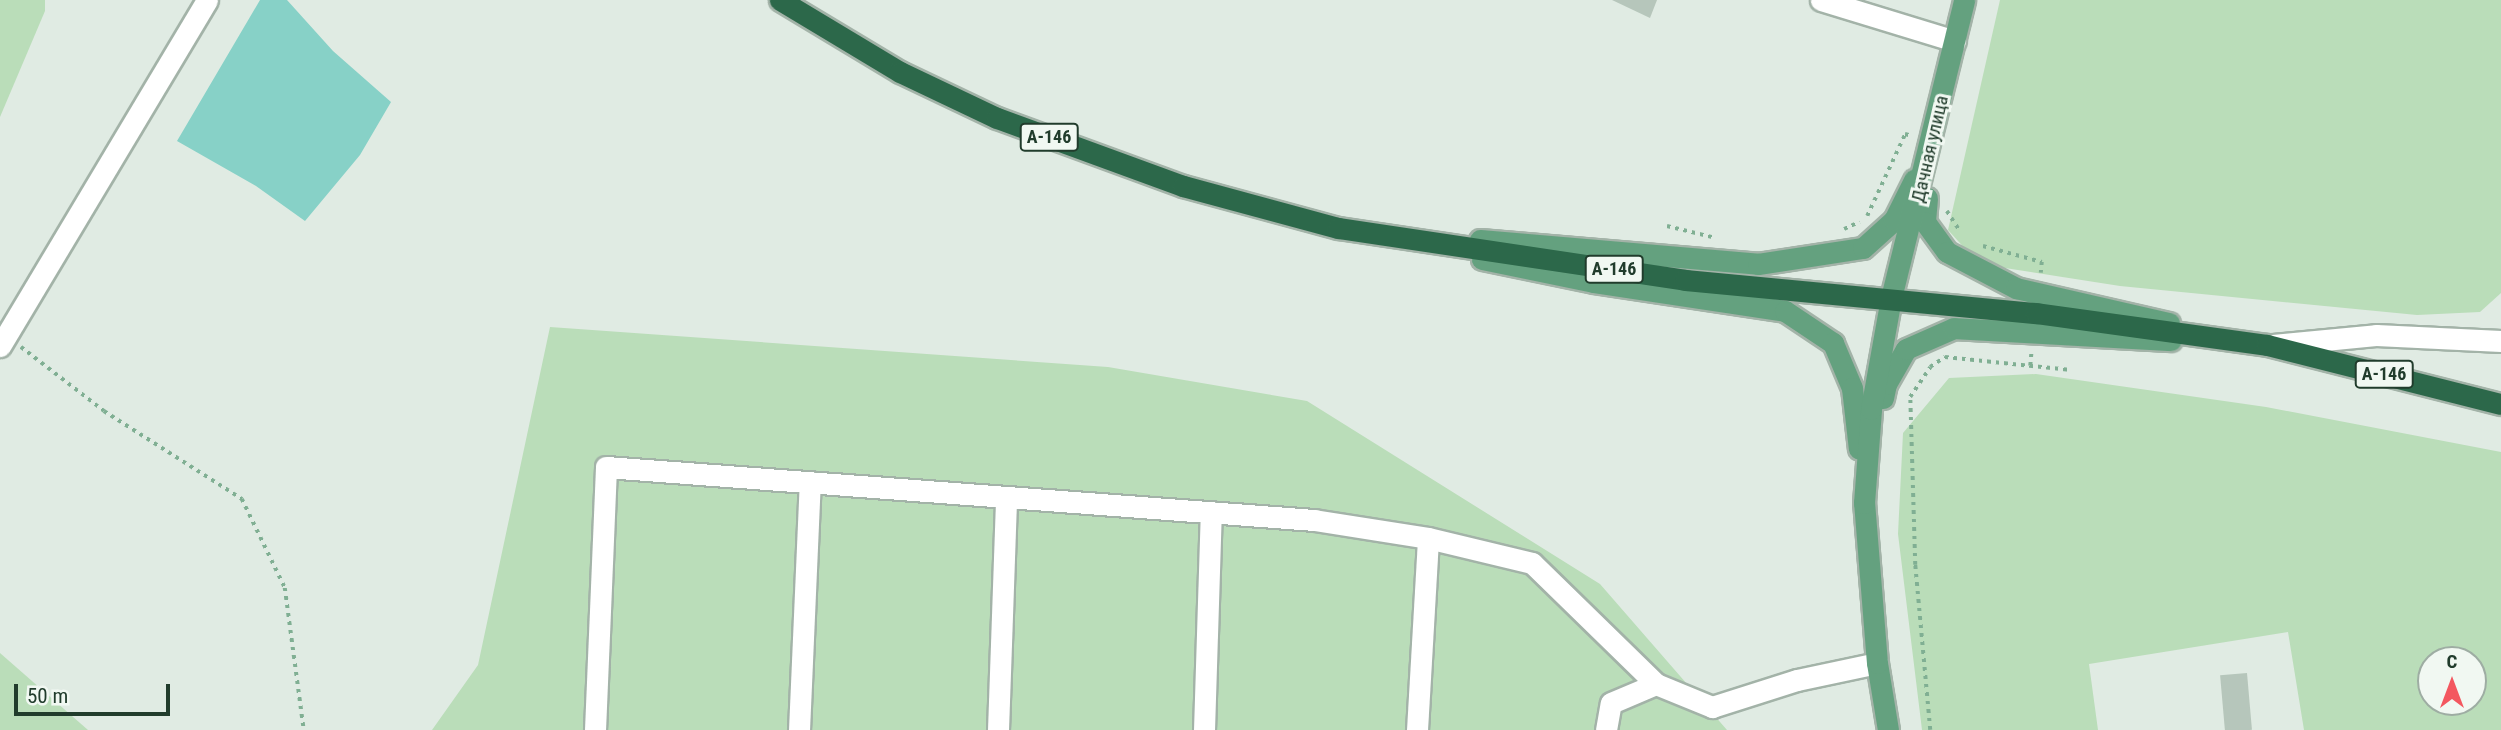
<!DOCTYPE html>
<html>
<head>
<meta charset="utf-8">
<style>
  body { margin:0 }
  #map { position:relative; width:2501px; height:730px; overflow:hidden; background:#e0ebe3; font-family:"Roboto Condensed",sans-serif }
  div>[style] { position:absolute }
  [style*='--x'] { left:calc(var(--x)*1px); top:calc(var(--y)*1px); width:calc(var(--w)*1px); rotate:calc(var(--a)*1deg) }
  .green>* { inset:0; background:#baddb9 }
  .water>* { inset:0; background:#87d1c7 }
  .building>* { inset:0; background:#b6c6bb; transform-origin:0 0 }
  .path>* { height:3.5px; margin-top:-1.75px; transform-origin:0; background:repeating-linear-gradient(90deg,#80af93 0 3.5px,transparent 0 8.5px) }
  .roads { filter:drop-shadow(2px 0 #a3b3a8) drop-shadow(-2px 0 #a3b3a8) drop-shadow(0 2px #a3b3a8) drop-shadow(0 -2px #a3b3a8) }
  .minor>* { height:21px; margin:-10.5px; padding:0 10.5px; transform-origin:10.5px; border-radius:10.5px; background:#fff }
  .major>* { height:21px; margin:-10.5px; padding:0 10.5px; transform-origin:10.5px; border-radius:10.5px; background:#64a17f }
  .highway>* { height:21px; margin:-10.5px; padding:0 10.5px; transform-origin:10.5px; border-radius:10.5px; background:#2c684a }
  span { translate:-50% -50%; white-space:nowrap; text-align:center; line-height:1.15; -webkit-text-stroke:6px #f1f8f2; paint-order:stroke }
  .shield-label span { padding:2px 5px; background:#f1f8f2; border:2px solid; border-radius:5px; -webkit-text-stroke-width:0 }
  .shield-label { font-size:18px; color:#213c2c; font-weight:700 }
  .street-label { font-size:19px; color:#213c2c }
  .north { position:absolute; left:2417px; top:646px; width:70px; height:70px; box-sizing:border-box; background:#f1f8f2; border:2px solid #9eada3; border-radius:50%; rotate:0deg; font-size:19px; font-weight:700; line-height:28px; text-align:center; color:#213c2c }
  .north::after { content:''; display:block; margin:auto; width:24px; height:32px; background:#f3575f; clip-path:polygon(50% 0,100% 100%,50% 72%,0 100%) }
  .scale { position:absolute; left:14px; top:684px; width:156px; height:32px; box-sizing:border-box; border:4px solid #213c2c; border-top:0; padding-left:9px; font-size:21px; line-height:24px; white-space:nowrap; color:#213c2c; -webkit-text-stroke:5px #f1f8f2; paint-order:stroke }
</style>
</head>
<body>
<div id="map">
  <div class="green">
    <div style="clip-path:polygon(0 0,45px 0,45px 11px,0 117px)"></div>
    <div style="clip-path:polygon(2000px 0,2501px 0,2501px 293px,2480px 312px,2417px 315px,2120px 286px,1979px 264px,1948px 230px)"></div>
    <div style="clip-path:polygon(550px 327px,1108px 367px,1307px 401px,1600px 584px,1727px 730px,432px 730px,478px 665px)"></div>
    <div style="clip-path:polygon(evenodd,2036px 374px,2266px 407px,2501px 452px,2501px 730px,2304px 730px,2288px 632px,2089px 664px,2098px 730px,1922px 730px,1898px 534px,1903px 433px,1949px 378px,2036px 374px,2431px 660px,2473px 660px,2473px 702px,2431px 702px,2431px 660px)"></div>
    <div style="clip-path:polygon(0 653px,88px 730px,0 730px)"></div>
  </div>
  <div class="water">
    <div style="clip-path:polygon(260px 0,287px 0,333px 51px,391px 102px,360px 155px,305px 221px,256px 186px,177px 141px)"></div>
  </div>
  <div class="building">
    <div style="clip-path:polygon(1612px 0,1657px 0,1650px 18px)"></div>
    <div style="left:2247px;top:673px;width:57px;height:27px;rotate:85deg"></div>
  </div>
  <div class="path">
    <div style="--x:1947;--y:211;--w:24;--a:57"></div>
    <div style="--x:1867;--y:216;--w:90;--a:-65.1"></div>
    <div style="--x:1905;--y:134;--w:4;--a:14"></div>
    <div style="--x:1667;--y:226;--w:50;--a:13.8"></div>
    <div style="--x:1844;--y:229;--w:17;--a:-25"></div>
    <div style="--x:1983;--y:246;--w:61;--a:15.2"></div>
    <div style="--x:2042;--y:262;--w:11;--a:95"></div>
    <div style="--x:21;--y:347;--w:105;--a:37.6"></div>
    <div style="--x:104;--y:411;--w:164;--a:32.5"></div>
    <div style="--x:242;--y:499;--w:99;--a:64.2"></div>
    <div style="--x:285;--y:588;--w:143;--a:82.4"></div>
    <div style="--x:2030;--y:366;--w:12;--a:-85"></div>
    <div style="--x:1930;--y:730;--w:166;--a:-95.2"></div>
    <div style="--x:1915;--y:565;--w:168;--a:-91.7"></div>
    <div style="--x:1910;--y:397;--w:36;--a:-56"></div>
    <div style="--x:1930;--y:367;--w:18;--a:-34"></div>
    <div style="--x:1945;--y:357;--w:127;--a:5.9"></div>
  </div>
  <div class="roads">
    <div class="minor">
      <div style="--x:1821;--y:0;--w:140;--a:17"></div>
      <div style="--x:2273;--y:345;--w:103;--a:-5.5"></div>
      <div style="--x:2376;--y:335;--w:125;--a:2.7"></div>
      <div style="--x:0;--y:346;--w:403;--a:-59.1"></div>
      <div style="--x:595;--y:730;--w:263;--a:-87.6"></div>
      <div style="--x:606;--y:467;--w:710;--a:4.28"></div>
      <div style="--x:1314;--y:520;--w:115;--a:9"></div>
      <div style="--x:1428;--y:538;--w:107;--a:13.5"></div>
      <div style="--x:1532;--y:563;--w:173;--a:44.3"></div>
      <div style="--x:1656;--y:684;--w:61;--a:22.3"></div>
      <div style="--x:1712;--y:707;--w:89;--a:-17.6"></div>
      <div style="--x:1797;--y:680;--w:82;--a:-12"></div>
      <div style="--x:799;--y:730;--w:248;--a:-87.5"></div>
      <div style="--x:998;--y:730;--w:233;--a:-88"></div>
      <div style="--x:1204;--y:730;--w:218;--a:-88.2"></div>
      <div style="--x:1417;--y:730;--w:192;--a:-86.7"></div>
      <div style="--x:1606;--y:730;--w:27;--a:-80"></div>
      <div style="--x:1611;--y:703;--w:49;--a:-22.9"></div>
    </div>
    <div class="major">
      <div style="--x:1927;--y:198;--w:24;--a:95"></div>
      <div style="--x:1925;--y:222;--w:37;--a:54"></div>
      <div style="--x:1947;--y:252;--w:78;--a:27.6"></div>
      <div style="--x:2016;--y:288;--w:157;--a:12.9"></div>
      <div style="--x:1480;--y:240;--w:279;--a:4.9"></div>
      <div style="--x:1758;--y:264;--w:106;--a:-8.7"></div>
      <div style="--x:1863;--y:248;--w:42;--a:-42.1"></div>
      <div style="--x:1894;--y:220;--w:45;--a:-63.4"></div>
      <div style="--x:1482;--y:259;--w:114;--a:11.6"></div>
      <div style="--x:1594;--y:282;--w:193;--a:8.6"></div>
      <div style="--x:1785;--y:311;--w:58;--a:33.7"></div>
      <div style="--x:1833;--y:343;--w:49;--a:67.1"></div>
      <div style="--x:1852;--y:388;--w:61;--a:83.5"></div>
      <div style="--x:1883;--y:398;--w:14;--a:-78"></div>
      <div style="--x:1886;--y:384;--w:40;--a:-60.3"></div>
      <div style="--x:1906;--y:349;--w:52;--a:-23.6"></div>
      <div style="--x:1954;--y:328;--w:217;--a:3.2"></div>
      <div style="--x:1888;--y:730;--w:68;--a:-99.3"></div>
      <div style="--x:1877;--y:663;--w:161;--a:-94.6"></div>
      <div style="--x:1864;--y:503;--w:94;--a:-85.7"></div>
      <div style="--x:1871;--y:409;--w:113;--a:-79.8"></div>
      <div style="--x:1891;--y:298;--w:307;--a:-76.2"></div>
    </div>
    <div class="highway">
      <div style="--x:780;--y:0;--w:140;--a:31"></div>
      <div style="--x:900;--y:72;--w:107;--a:25.4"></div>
      <div style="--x:997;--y:118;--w:198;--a:20.1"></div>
      <div style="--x:1183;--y:186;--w:161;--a:15.2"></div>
      <div style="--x:1338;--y:228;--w:351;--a:8.5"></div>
      <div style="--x:1685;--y:280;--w:353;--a:5.4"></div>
      <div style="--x:2036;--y:313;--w:233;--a:7.9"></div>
      <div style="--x:2267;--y:345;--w:241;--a:14.2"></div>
    </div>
  </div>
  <div class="shield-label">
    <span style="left:1049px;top:137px">А-146</span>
    <span style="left:1614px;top:269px">А-146</span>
    <span style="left:2384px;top:374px">А-146</span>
  </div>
  <div class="street-label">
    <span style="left:1930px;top:149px;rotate:-77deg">Дачная улица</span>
  </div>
  <div class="north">С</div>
  <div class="scale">50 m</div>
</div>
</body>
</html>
